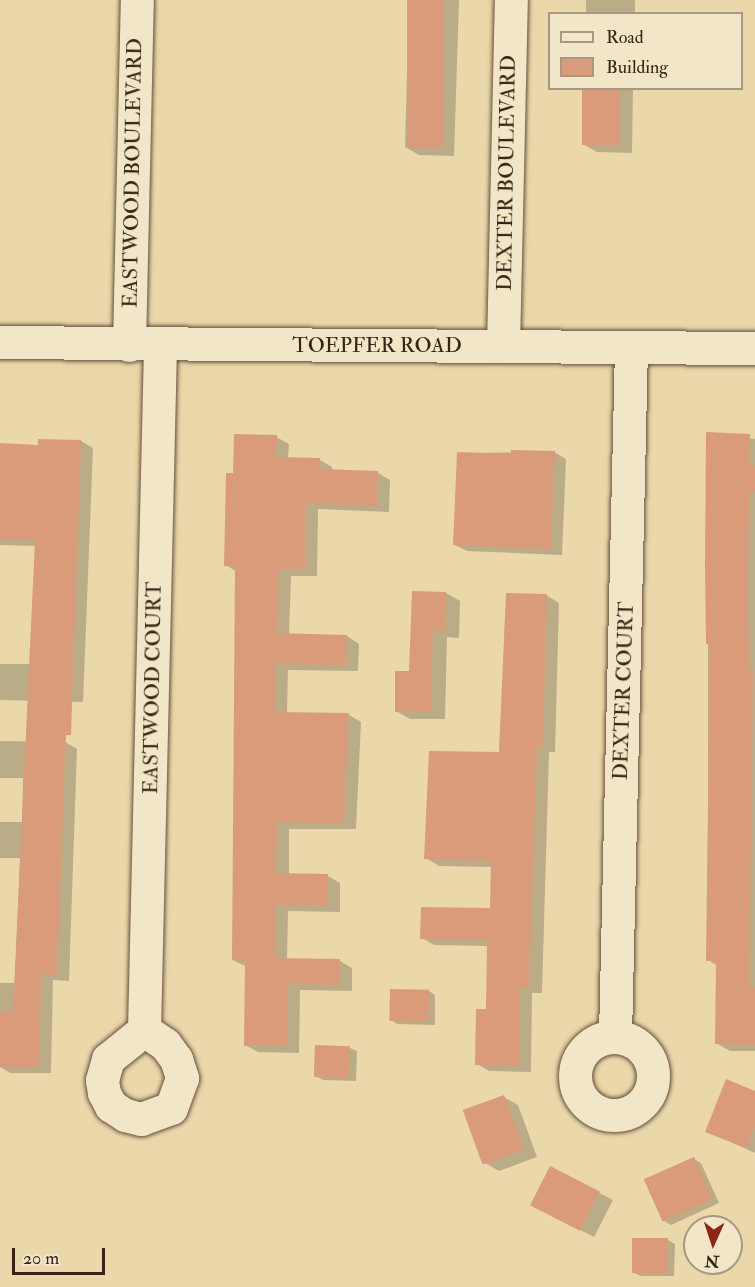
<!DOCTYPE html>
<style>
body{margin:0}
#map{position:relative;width:755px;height:1287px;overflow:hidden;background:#ead8ab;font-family:"IM FELL Double Pica",serif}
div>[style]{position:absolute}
.shadow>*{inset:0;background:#0003;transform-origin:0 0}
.building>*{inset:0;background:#d99b79;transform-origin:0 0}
.roads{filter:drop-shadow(0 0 2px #66503b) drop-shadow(0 0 2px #66503b)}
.minor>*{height:33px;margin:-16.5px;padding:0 16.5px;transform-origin:16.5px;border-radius:16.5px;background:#f1e6c8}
.minor>.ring{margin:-16.5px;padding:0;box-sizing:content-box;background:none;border:33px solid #f1e6c8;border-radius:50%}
span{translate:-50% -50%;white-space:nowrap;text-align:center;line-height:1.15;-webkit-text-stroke:4.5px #f1e6c8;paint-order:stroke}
.street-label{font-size:21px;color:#3a2216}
.legend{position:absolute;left:548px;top:12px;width:195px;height:78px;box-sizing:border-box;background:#f1e6c8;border:2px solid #a89881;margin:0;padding:8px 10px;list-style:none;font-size:18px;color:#3a2216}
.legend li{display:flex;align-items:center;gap:12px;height:30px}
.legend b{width:30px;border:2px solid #a89881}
.north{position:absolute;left:683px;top:1215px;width:60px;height:60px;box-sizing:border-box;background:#f1e6c8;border:2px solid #a89881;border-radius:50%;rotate:183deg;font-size:16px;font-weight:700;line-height:24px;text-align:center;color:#3a2216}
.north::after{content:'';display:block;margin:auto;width:21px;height:27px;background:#8f2418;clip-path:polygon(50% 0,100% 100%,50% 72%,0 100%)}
.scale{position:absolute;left:12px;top:1248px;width:93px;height:27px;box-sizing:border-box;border:3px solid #3a2216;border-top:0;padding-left:8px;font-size:18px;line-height:21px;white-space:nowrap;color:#3a2216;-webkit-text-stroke:4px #f1e6c8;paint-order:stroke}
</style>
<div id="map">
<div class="shadow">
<div style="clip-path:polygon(409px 0,459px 0,454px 156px,419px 155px,405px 147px)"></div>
<div style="left:586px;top:0;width:49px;height:14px"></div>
<div style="clip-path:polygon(584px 88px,633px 88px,632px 153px,597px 152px,583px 144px)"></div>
<div style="clip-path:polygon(708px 434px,755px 439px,755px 1051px,730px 1051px,716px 1043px,718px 966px,708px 960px)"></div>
<div style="clip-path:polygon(276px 437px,289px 444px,288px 459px,320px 460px,332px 467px,332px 471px,378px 473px,390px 480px,389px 512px,318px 509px,317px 576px,291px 576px,289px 635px,347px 636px,359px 644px,358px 671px,288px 670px,287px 714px,349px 715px,361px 722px,356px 829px,289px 829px,289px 875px,328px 876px,340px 883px,340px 912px,288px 911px,287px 960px,340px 961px,352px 968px,352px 991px,300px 990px,299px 1053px,258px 1052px,245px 1045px,247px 967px,233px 960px,236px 571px,225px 565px,234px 475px)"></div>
<div style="clip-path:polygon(81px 441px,93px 448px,83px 702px,0 700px,0 664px,31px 664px,37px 546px,0 545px,0 445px,39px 446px)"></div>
<div style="clip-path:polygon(554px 452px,566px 459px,562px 555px,467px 551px,455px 545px,459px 453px)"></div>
<div style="clip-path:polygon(446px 593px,460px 601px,459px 638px,447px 637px,445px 719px,410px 719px,396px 711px)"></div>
<div style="clip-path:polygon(546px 595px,559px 603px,555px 752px,549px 752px,542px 993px,532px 993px,531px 1072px,489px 1071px,477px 1064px,487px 1011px,488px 946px,434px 945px,422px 938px,492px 910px,493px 867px,439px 866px,426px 858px,501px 754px)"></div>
<div style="clip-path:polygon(0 741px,65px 742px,77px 749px,69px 981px,53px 980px,51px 1073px,10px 1073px,0 1067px,0 983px,15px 983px,20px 858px,0 858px,0 822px,22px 822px,23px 778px,0 778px)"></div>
<div style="clip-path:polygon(429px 991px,435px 995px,435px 1025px,397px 1024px,391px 1020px)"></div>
<div style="clip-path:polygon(317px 1047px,350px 1048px,357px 1051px,356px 1081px,323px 1080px,316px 1076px)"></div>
<div style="clip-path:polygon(755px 1092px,755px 1153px,707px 1131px)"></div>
<div style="clip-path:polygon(504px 1097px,518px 1105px,537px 1157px,499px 1171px,485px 1163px)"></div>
<div style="clip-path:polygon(694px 1159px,701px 1163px,719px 1203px,671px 1225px,664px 1221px)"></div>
<div style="clip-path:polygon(551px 1168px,613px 1200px,594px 1237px,545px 1212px)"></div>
<div style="clip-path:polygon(668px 1240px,675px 1244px,674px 1276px,641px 1276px,634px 1273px)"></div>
</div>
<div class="building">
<div style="left:407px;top:0;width:37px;height:148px"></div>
<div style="left:582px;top:88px;width:38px;height:57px"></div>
<div style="clip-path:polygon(706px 432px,750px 434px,749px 465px,755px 465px,755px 492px,749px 492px,748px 589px,749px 669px,753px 669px,749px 988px,755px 988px,755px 1045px,715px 1044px,716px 961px,706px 961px,710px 644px,706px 644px,705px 567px)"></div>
<div style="clip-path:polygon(234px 434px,277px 435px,276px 457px,320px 458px,320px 469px,378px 471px,377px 506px,306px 503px,305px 570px,279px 569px,277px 633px,347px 635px,346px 665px,276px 664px,275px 712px,349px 713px,344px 823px,277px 822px,276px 873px,328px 874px,328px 906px,276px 905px,275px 958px,340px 959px,340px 985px,288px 984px,287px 1046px,244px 1046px,245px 961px,232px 960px,235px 566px,224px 566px,226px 473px,233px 473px)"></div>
<div style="clip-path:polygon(38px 439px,81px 440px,71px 735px,66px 735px,57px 975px,41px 974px,39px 1067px,0 1067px,0 1011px,13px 1011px,35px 540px,0 539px,0 443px,38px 445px)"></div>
<div style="clip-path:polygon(511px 450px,555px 451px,551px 549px,453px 545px,457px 452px,511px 454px)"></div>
<div style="clip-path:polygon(412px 591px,446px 592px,445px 631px,433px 630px,431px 712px,395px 712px,395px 671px,409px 671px)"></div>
<div style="clip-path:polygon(506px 593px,547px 594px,543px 745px,537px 745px,529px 987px,520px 987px,519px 1066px,475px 1065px,476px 1009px,486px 1009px,487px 940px,420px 939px,421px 907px,490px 908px,491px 861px,424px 859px,429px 751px,499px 752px)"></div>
<div style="left:390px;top:989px;width:39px;height:32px;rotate:1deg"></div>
<div style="left:315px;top:1045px;width:35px;height:32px;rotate:2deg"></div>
<div style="clip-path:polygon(726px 1079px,755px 1091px,755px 1125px,746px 1148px,705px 1132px)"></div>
<div style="left:504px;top:1095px;width:58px;height:44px;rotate:70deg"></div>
<div style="left:694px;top:1157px;width:46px;height:55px;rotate:66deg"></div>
<div style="left:550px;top:1166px;width:56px;height:44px;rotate:27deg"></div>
<div style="left:668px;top:1238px;width:35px;height:36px;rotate:90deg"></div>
</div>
<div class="roads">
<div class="minor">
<div style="left:0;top:342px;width:755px;rotate:0.46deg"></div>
<div style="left:129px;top:345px;width:345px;rotate:-88.7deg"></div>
<div style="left:503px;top:346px;width:346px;rotate:-88.7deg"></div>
<div style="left:144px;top:1030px;width:683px;rotate:-88.66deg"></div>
<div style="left:144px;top:1030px;width:25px;rotate:34deg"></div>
<div style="left:165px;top:1044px;width:19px;rotate:54deg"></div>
<div style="left:176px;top:1059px;width:20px;rotate:72deg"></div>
<div style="left:182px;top:1078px;width:32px;rotate:110deg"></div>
<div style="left:171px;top:1108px;width:32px;rotate:160deg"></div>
<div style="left:141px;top:1119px;width:16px;rotate:-166deg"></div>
<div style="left:125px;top:1115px;width:17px;rotate:-147deg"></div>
<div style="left:111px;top:1106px;width:15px;rotate:-118deg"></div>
<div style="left:104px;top:1093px;width:13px;rotate:-99deg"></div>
<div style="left:102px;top:1080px;width:22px;rotate:-74deg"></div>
<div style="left:108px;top:1059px;width:46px;rotate:-38.9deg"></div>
<div style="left:615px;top:1036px;width:689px;rotate:-88.67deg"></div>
<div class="ring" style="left:575px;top:1037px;width:45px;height:45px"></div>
</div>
</div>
<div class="street-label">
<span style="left:133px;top:173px;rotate:-89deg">EASTWOOD BOULEVARD</span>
<span style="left:507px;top:173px;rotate:-89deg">DEXTER BOULEVARD</span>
<span style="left:377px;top:346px">TOEPFER ROAD</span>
<span style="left:153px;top:688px;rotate:-89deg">EASTWOOD COURT</span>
<span style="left:624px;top:691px;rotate:-88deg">DEXTER COURT</span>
</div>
<ul class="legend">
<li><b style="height:8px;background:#f1e6c8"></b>Road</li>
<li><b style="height:16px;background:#d99b79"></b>Building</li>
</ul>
<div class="north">N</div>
<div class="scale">20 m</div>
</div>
